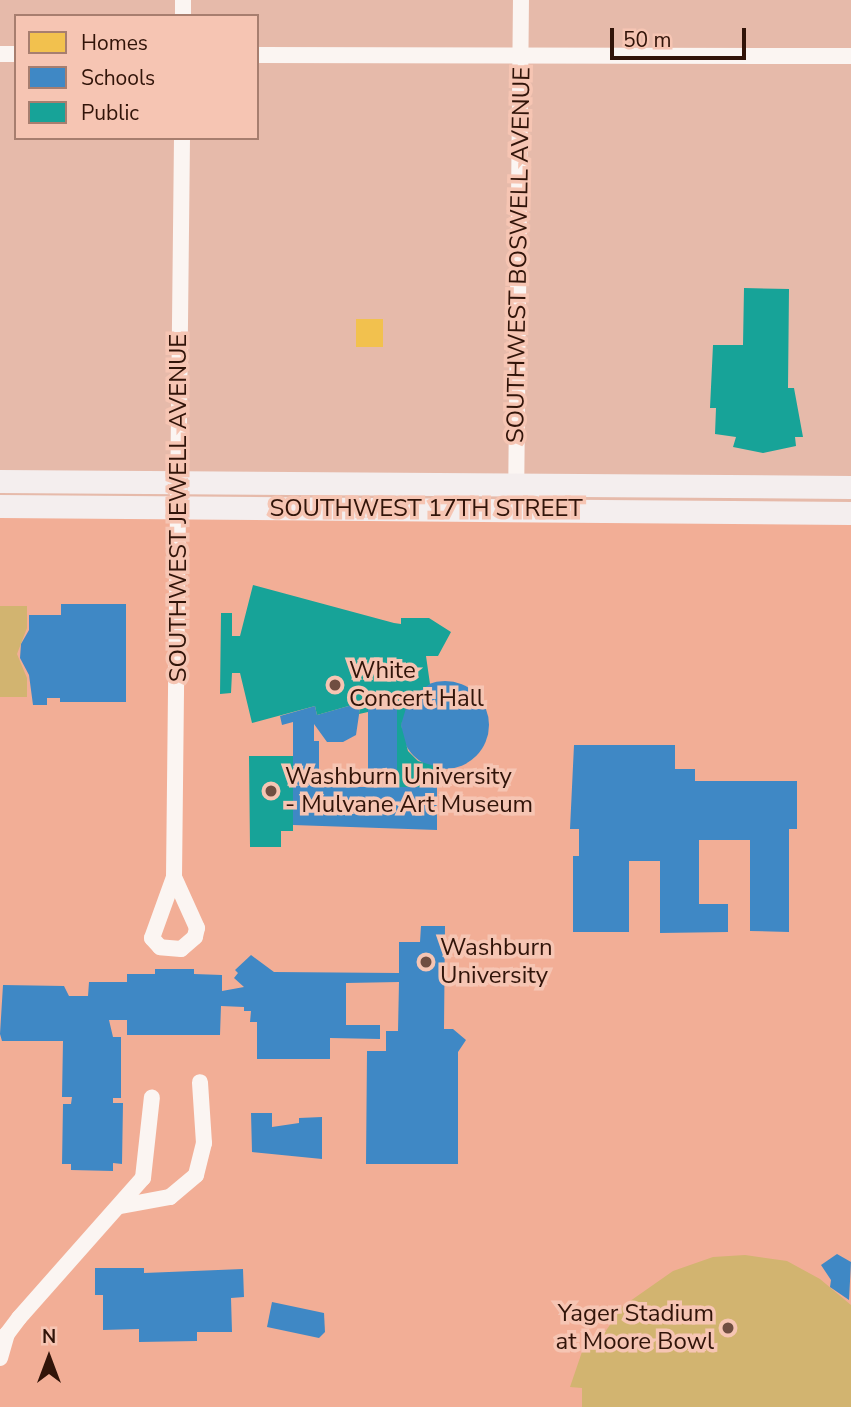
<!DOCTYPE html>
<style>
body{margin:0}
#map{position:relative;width:851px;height:1407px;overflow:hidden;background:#e6baaa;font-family:"Nunito Sans",sans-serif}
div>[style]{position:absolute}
.built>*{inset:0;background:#f2ae96;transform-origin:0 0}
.green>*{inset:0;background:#d2b470}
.homes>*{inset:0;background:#f2c14e;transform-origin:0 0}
.schools>*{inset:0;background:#3f88c5}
.round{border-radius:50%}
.public>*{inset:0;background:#17a398}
.street>*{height:16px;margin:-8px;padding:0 8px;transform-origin:8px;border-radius:8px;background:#fbf5f2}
.secondary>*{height:23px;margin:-11.5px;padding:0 11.5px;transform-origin:11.5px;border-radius:11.5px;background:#f4eeee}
.dots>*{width:19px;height:19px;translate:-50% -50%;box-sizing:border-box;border:4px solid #f6c5b3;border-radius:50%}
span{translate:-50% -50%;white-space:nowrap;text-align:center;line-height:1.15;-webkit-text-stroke:7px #f6c5b3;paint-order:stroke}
.street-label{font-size:24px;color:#311409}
.poi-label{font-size:24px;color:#311409}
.left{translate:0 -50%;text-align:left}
.right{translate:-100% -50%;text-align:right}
.legend{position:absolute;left:14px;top:14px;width:245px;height:126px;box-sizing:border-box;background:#f6c5b3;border:2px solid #a77e6f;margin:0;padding:9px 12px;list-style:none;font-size:21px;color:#311409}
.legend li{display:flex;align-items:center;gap:14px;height:35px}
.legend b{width:35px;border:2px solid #a77e6f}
.north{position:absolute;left:14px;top:1323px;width:70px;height:70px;-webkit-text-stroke:5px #f6c5b3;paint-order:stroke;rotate:0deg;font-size:19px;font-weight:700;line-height:28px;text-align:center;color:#311409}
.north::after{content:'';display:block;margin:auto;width:24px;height:32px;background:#311409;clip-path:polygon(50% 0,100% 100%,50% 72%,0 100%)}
.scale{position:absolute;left:610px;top:28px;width:136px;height:32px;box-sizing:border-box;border:4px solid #311409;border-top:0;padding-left:9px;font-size:21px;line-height:24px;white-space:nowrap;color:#311409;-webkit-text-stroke:5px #f6c5b3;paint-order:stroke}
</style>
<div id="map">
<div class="built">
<div style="left:0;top:512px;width:851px;height:895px"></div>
</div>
<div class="green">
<div style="clip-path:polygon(0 606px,27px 606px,27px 628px,17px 654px,27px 678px,27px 697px,0 697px)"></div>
<div style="clip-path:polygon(745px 1255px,787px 1261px,820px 1279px,851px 1305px,851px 1407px,582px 1407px,582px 1388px,570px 1387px,586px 1340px,596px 1345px,623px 1306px,673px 1271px,713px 1257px)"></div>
</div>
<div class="homes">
<div style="left:356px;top:319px;width:27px;height:28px"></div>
</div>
<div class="schools">
<div style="clip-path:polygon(61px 604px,126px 604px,126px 702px,60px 702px,60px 698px,47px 698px,47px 705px,33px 705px,29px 675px,20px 658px,21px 644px,29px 630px,29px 615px,61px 615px)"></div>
<div class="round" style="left:401px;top:681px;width:88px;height:88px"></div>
<div style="clip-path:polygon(368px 695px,397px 696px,397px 787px,437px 787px,437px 830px,293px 825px,293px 722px,282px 725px,280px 716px,315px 706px,317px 715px,352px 705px,360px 708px,356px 735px,343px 742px,327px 742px,314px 724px,314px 741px,319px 741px,319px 787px,368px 787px)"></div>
<div style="clip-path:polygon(574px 745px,675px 745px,675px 769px,695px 769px,695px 781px,797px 781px,797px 829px,789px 829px,789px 932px,750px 931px,750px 840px,699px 840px,699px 904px,728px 904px,728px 932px,660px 933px,660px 861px,629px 861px,629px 932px,573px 932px,573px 856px,579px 856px,579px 829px,570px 829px)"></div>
<div style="clip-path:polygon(421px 926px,445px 926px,444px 1029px,453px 1029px,466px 1040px,458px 1052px,458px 1164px,366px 1164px,367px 1051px,386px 1051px,386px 1031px,398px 1031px,399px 982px,346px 983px,346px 1025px,380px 1025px,380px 1039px,330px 1038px,330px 1059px,257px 1059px,257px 1022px,250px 1022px,251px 1011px,244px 1011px,244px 1007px,221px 1006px,220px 1035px,127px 1035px,127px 1020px,109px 1020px,113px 1037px,121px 1037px,121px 1098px,113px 1098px,113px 1103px,123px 1103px,122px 1164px,113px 1163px,113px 1171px,71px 1170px,71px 1164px,62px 1164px,63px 1104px,71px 1104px,72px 1097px,62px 1097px,63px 1041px,2px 1041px,0 1034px,3px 985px,64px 986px,69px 996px,88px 996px,89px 982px,127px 982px,127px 974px,155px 974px,155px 969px,194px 969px,194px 974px,222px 975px,222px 991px,244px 987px,234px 978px,238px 973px,235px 970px,251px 955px,274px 972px,399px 973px,399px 942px,420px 942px)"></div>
<div style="clip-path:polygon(251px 1113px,272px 1113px,272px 1127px,299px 1123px,299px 1118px,322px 1117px,322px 1159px,252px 1152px)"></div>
<div style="clip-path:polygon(837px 1254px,851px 1262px,849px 1300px,830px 1287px,831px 1280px,821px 1265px)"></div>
<div style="clip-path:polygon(95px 1268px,144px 1268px,144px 1273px,243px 1269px,244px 1297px,231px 1298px,232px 1332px,197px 1332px,197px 1341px,139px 1342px,139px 1329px,103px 1330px,103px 1295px,95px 1295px)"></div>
<div style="clip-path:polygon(272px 1302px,324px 1313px,325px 1332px,319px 1338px,267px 1327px)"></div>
</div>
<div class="public">
<div style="clip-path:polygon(744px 288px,789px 289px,788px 388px,794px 388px,803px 437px,795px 437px,796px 446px,763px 453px,733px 447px,736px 437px,715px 434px,716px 408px,710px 408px,713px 345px,743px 345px)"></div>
<div style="clip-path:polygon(253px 585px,394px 623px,401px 624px,401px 618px,429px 618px,451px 632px,438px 656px,426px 656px,430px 684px,409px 698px,401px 725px,408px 751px,418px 761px,438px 767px,432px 783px,441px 787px,397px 787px,397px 696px,368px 695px,368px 712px,359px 714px,360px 708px,352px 705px,317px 715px,315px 706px,252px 723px,240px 673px,232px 673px,231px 693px,220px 694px,221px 613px,232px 613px,232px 636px,240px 636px)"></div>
<div style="clip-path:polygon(249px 756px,293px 756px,293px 831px,281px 831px,281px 847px,250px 847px)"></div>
</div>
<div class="street">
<div style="left:183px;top:16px;width:16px;rotate:-90deg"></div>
<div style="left:0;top:54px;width:16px"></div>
<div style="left:257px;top:55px;width:594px;rotate:0.1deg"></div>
<div style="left:516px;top:509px;width:509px;rotate:-89.44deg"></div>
<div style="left:174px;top:877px;width:56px;rotate:65.7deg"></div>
<div style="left:197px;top:928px;width:9px;rotate:103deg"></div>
<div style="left:195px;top:937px;width:18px;rotate:139deg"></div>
<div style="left:181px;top:949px;width:21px;rotate:-175deg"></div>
<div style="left:160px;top:947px;width:12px;rotate:-132deg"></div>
<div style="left:152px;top:938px;width:65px;rotate:-70.2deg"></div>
<div style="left:174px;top:877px;width:739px;rotate:-89.38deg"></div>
<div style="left:121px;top:1206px;width:50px;rotate:-10.4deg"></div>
<div style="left:170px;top:1197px;width:34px;rotate:-40deg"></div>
<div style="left:196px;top:1175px;width:33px;rotate:-76deg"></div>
<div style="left:204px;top:1143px;width:61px;rotate:-93.8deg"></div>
<div style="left:0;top:1358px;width:25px;rotate:-74deg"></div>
<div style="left:7px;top:1334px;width:20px;rotate:-53deg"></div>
<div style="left:19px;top:1318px;width:187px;rotate:-48.5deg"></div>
<div style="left:143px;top:1178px;width:81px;rotate:-83.7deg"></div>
</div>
<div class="secondary">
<div style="left:0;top:481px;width:851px;rotate:0.4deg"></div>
<div style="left:0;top:506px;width:851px;rotate:0.47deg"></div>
</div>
<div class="dots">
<div style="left:335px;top:685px;background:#704e41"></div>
<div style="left:271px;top:791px;background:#704e41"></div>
<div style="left:426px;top:962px;background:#704e41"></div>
<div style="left:728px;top:1328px;background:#704e41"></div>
</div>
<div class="street-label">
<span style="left:519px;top:255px;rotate:-89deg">SOUTHWEST BOSWELL AVENUE</span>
<span style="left:179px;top:508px;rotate:-90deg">SOUTHWEST JEWELL AVENUE</span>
<span style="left:426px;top:509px">SOUTHWEST 17TH STREET</span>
</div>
<div class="poi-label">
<span class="left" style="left:349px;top:685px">White<br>Concert Hall</span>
<span class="left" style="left:285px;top:791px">Washburn University<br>- Mulvane Art Museum</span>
<span class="left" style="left:440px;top:962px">Washburn<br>University</span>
<span class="right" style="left:714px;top:1328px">Yager Stadium<br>at Moore Bowl</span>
</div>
<ul class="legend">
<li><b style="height:19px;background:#f2c14e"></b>Homes</li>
<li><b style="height:19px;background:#3f88c5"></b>Schools</li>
<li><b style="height:19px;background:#17a398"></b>Public</li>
</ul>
<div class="north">N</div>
<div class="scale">50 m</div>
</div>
